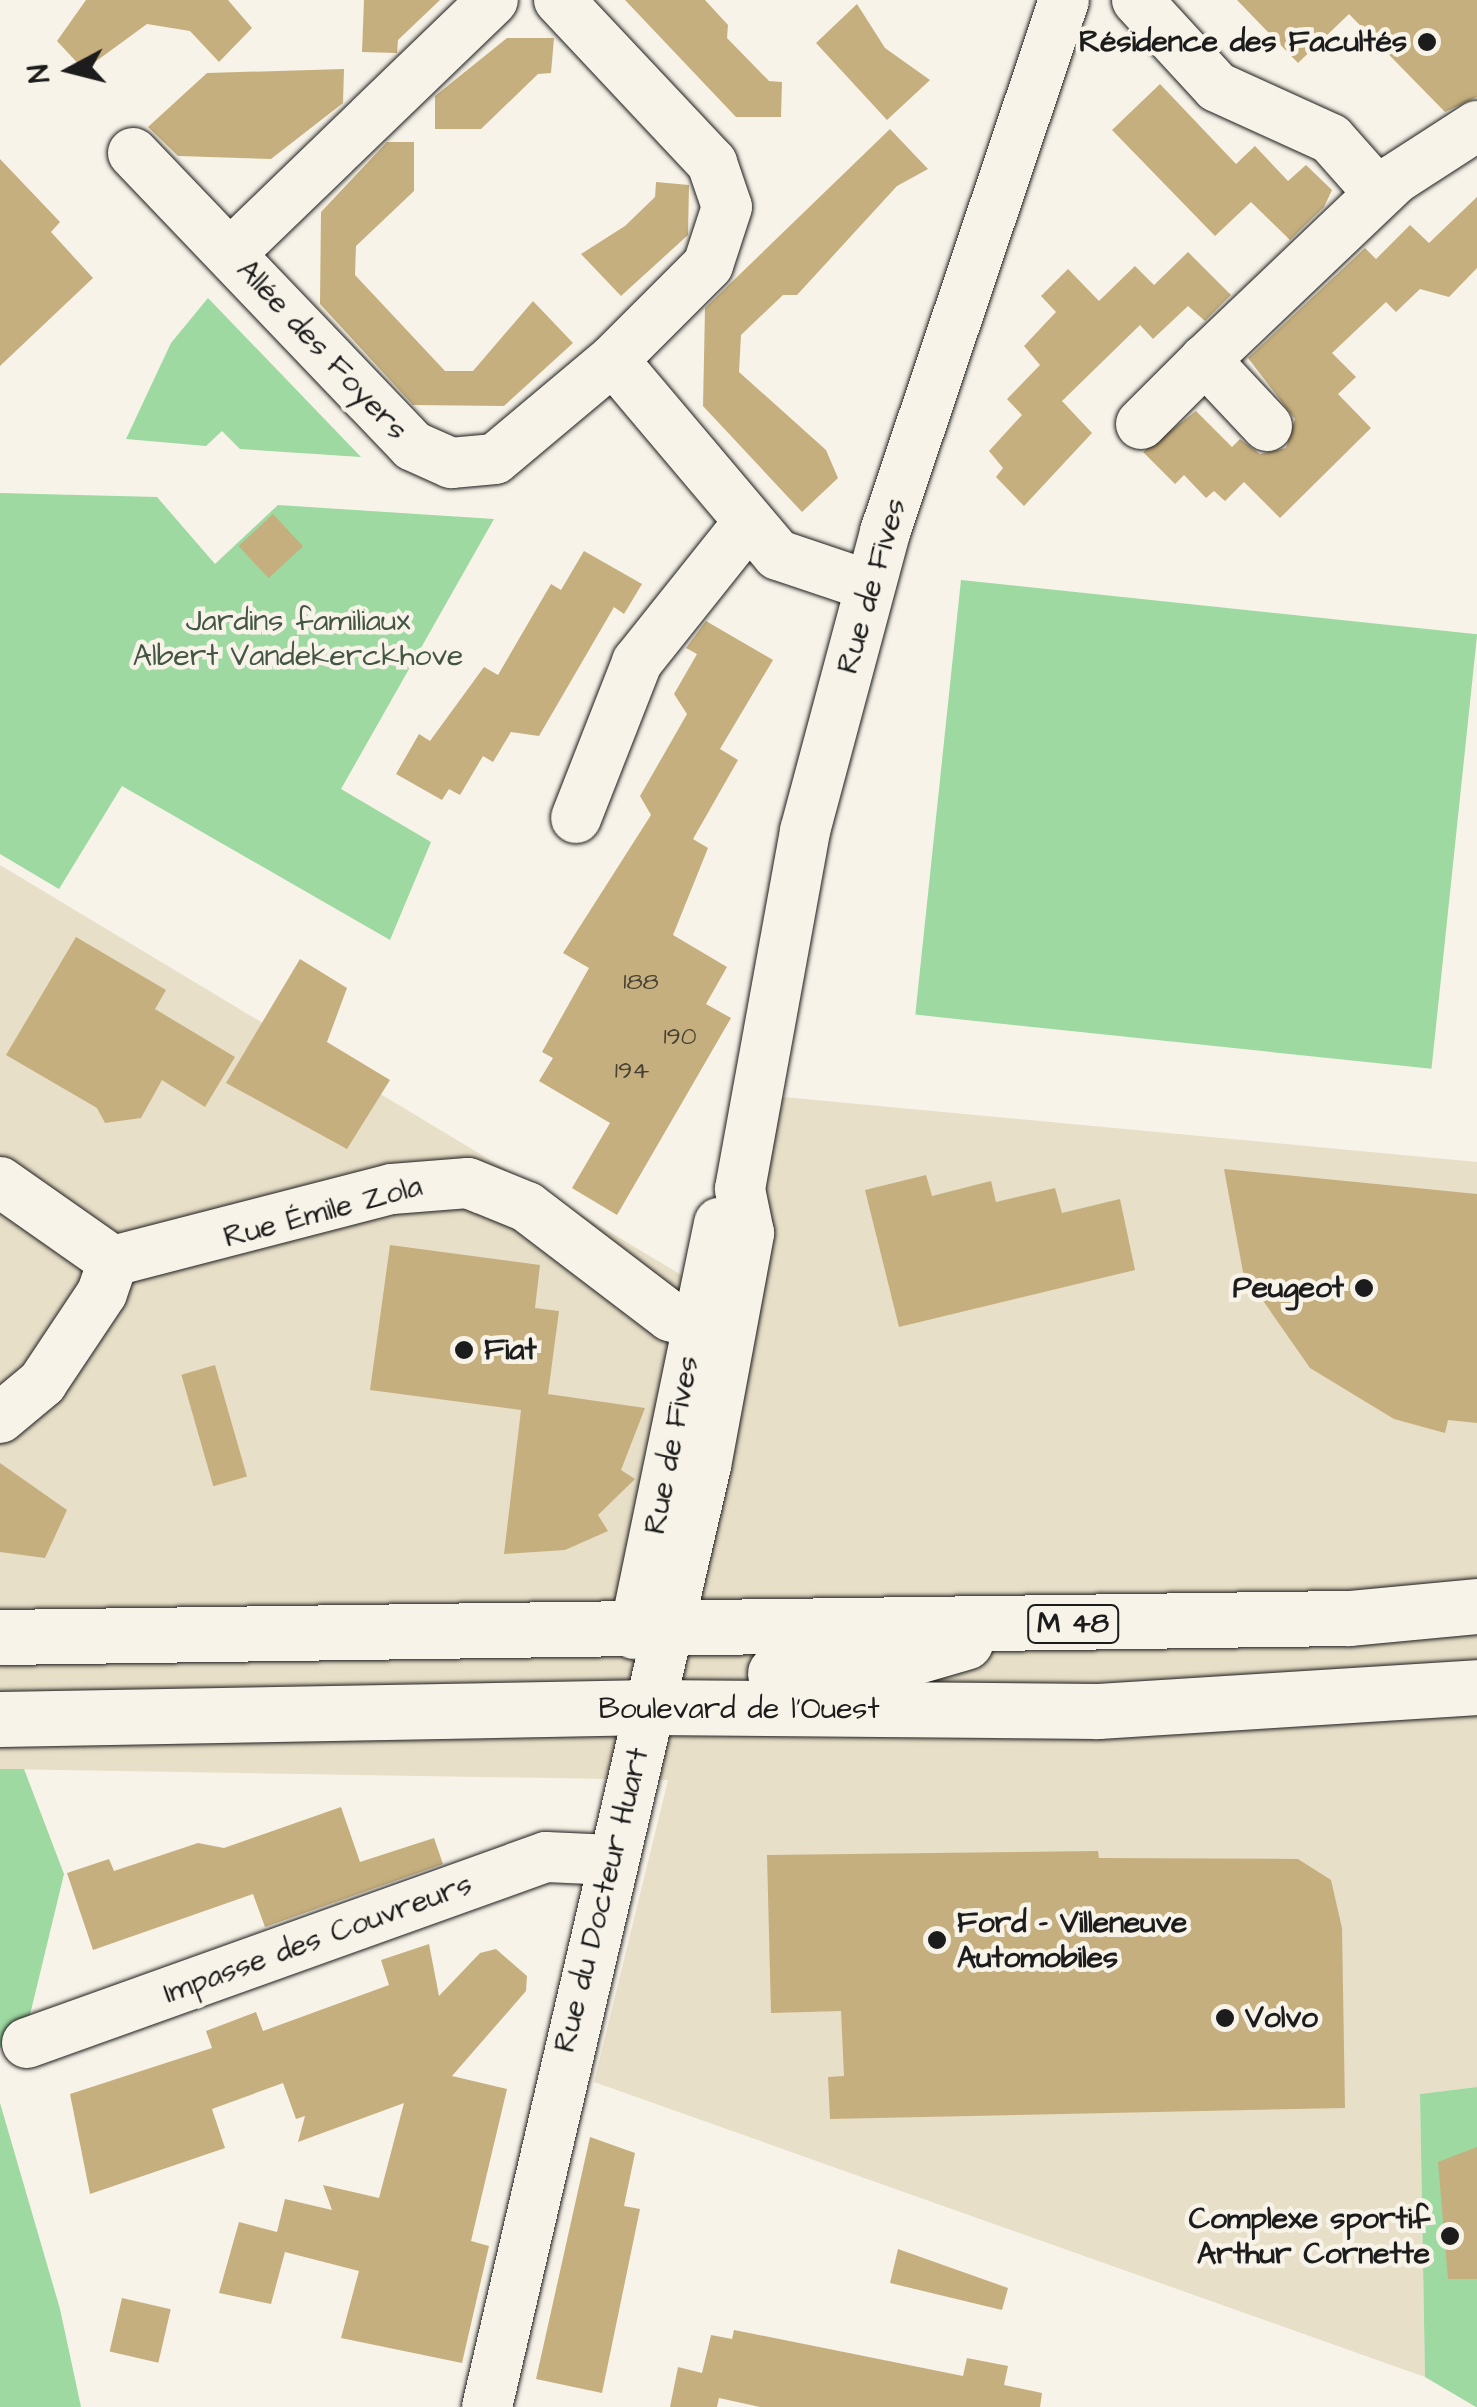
<!DOCTYPE html>
<meta charset="utf-8">
<style>
body{margin:0}
#map{position:relative;width:1477px;height:2407px;overflow:hidden;background:#f7f3e8;font-family:"Architects Daughter",sans-serif}
div>[style]{position:absolute}
.built>*{inset:0;background:#e8dfc8}
.green>*{inset:0;background:#9dd9a1;transform-origin:0 0}
.building>*{inset:0;background:#c6af7e;transform-origin:0 0}
.roads{filter:drop-shadow(0 0 2px #1c1c1c) drop-shadow(0 0 2px #1c1c1c)}
.minor>*{height:50px;margin:-25px;padding:0 25px;transform-origin:25px;border-radius:25px;background:#f7f3e8}
.major>*{height:55px;margin:-27.5px;padding:0 27.5px;transform-origin:27.5px;border-radius:27.5px;background:#f7f3e8}
.dots>*{width:28px;height:28px;translate:-50% -50%;box-sizing:border-box;border:5px solid #f7f3e8;border-radius:50%}
span{translate:-50% -50%;white-space:nowrap;text-align:center;line-height:1.15;-webkit-text-stroke:9px #f7f3e8;paint-order:stroke}
.number-label{font-size:25px;color:#464134}
.number-label span{-webkit-text-stroke-width:0}
.shield-label span{padding:2px 8px;background:#f7f3e8;border:2px solid;border-radius:8px;-webkit-text-stroke-width:0}
.shield-label{font-size:28px;color:#1c1c1c;font-weight:700}
.poi-label{font-size:30px;color:#1c1c1c;font-weight:700}
.right{translate:-100% -50%;text-align:right}
.left{translate:0 -50%;text-align:left}
.street-label{font-size:30px;color:#1c1c1c}
.park-label{font-size:30px;color:#435544}
.north{position:absolute;left:20px;top:20px;width:100px;height:100px;-webkit-text-stroke:8px #f7f3e8;paint-order:stroke;rotate:263deg;font-size:28px;font-weight:700;line-height:40px;text-align:center;color:#1c1c1c}
.north::after{content:'';display:block;margin:auto;width:35px;height:45px;background:#1c1c1c;clip-path:polygon(50% 0,100% 100%,50% 72%,0 100%)}
</style>
<div id="map">
<div class="built">
<div style="clip-path:polygon(0 865px,698px 1285px,740px 1093px,1477px 1162px,1477px 2087px,1420px 2094px,1425px 2377px,594px 2082px,668px 1780px,0 1769px)"></div>
</div>
<div class="green">
<div style="clip-path:polygon(208px 298px,361px 457px,240px 449px,222px 431px,206px 446px,126px 439px,171px 343px)"></div>
<div style="clip-path:polygon(0 493px,157px 497px,215px 564px,278px 505px,494px 519px,341px 789px,431px 842px,390px 940px,122px 786px,59px 889px,0 854px)"></div>
<div style="left:961px;top:580px;width:519px;height:437px;rotate:6deg"></div>
<div style="clip-path:polygon(0 1769px,24px 1769px,64px 1874px,28px 2023px,0 2048px)"></div>
<div style="clip-path:polygon(1477px 2087px,1477px 2407px,1476px 2407px,1425px 2377px,1420px 2094px)"></div>
<div style="clip-path:polygon(0 2103px,60px 2309px,81px 2407px,0 2407px)"></div>
</div>
<div class="building">
<div style="clip-path:polygon(86px 0,228px 0,252px 28px,219px 62px,190px 31px,147px 24px,84px 70px,57px 41px)"></div>
<div style="clip-path:polygon(364px 0,440px 0,398px 40px,397px 53px,362px 52px)"></div>
<div style="clip-path:polygon(625px 0,705px 0,728px 25px,727px 38px,769px 81px,782px 82px,781px 117px,736px 117px)"></div>
<div style="clip-path:polygon(1237px 0,1477px 0,1477px 97px,1445px 112px,1349px 14px,1298px 63px)"></div>
<div style="clip-path:polygon(857px 4px,885px 48px,930px 80px,887px 120px,816px 43px)"></div>
<div style="clip-path:polygon(507px 38px,554px 38px,551px 73px,538px 74px,481px 129px,435px 129px,435px 96px)"></div>
<div style="clip-path:polygon(344px 69px,343px 103px,271px 159px,178px 156px,148px 127px,207px 73px)"></div>
<div style="clip-path:polygon(1160px 84px,1236px 164px,1255px 146px,1288px 181px,1306px 165px,1332px 190px,1324px 207px,1290px 240px,1251px 202px,1215px 236px,1112px 130px)"></div>
<div style="clip-path:polygon(890px 129px,928px 169px,897px 186px,797px 295px,783px 295px,741px 335px,739px 372px,826px 450px,838px 478px,802px 512px,703px 406px,705px 308px)"></div>
<div style="clip-path:polygon(387px 142px,414px 142px,414px 191px,356px 246px,355px 275px,445px 371px,473px 371px,533px 301px,573px 343px,504px 406px,413px 405px,320px 304px,321px 212px)"></div>
<div style="clip-path:polygon(0 159px,60px 222px,51px 232px,93px 278px,0 366px)"></div>
<div style="clip-path:polygon(656px 182px,689px 185px,688px 235px,621px 296px,581px 254px,625px 226px,655px 197px)"></div>
<div style="clip-path:polygon(1477px 197px,1477px 268px,1449px 297px,1420px 289px,1396px 312px,1386px 302px,1332px 353px,1356px 377px,1338px 394px,1371px 428px,1280px 518px,1244px 482px,1225px 501px,1214px 491px,1206px 498px,1184px 475px,1175px 484px,1143px 452px,1196px 411px,1232px 447px,1240px 439px,1260px 454px,1286px 448px,1295px 419px,1248px 358px,1365px 248px,1376px 259px,1410px 225px,1429px 243px)"></div>
<div style="clip-path:polygon(1188px 252px,1231px 295px,1205px 321px,1188px 306px,1153px 339px,1140px 325px,1062px 401px,1092px 433px,1024px 506px,996px 477px,1003px 468px,989px 451px,1022px 415px,1007px 399px,1040px 365px,1024px 346px,1056px 312px,1041px 296px,1068px 269px,1099px 301px,1135px 266px,1154px 285px)"></div>
<div style="left:273px;top:514px;width:44px;height:47px;rotate:47deg"></div>
<div style="clip-path:polygon(584px 551px,642px 584px,624px 614px,614px 607px,539px 736px,511px 732px,493px 762px,483px 756px,460px 795px,449px 789px,442px 800px,396px 774px,419px 734px,430px 741px,484px 667px,498px 675px,551px 584px,561px 590px)"></div>
<div style="clip-path:polygon(706px 621px,773px 660px,720px 749px,738px 760px,693px 839px,708px 848px,673px 935px,727px 967px,706px 1004px,731px 1018px,617px 1215px,572px 1188px,610px 1123px,539px 1081px,553px 1058px,542px 1052px,589px 968px,563px 953px,651px 815px,640px 796px,687px 714px,674px 694px,697px 654px,686px 648px)"></div>
<div style="clip-path:polygon(76px 937px,166px 990px,155px 1009px,235px 1057px,205px 1107px,162px 1080px,141px 1118px,105px 1123px,97px 1108px,6px 1055px)"></div>
<div style="clip-path:polygon(300px 959px,347px 988px,327px 1042px,390px 1080px,347px 1149px,226px 1083px)"></div>
<div style="clip-path:polygon(1224px 1169px,1477px 1194px,1477px 1423px,1448px 1420px,1445px 1433px,1394px 1419px,1310px 1368px,1243px 1272px)"></div>
<div style="clip-path:polygon(926px 1175px,932px 1196px,991px 1181px,996px 1202px,1055px 1188px,1062px 1213px,1120px 1199px,1135px 1270px,899px 1327px,865px 1190px)"></div>
<div style="clip-path:polygon(390px 1245px,540px 1265px,535px 1308px,559px 1311px,548px 1394px,645px 1408px,621px 1470px,635px 1479px,598px 1515px,608px 1531px,565px 1550px,504px 1554px,521px 1410px,370px 1390px)"></div>
<div style="left:215px;top:1365px;width:116px;height:35px;rotate:74deg"></div>
<div style="clip-path:polygon(0 1463px,67px 1510px,45px 1558px,0 1552px)"></div>
<div style="clip-path:polygon(341px 1807px,360px 1862px,434px 1838px,443px 1864px,265px 1927px,253px 1894px,93px 1950px,67px 1873px,109px 1859px,114px 1871px,198px 1843px,224px 1848px)"></div>
<div style="clip-path:polygon(1098px 1851px,1099px 1858px,1298px 1859px,1331px 1880px,1342px 1928px,1345px 2108px,830px 2119px,828px 2077px,844px 2076px,841px 2011px,771px 2013px,767px 1855px)"></div>
<div style="clip-path:polygon(429px 1944px,439px 1996px,480px 1953px,496px 1949px,527px 1976px,526px 1991px,452px 2076px,507px 2089px,471px 2241px,489px 2246px,462px 2363px,341px 2338px,359px 2271px,285px 2252px,271px 2304px,219px 2293px,239px 2222px,277px 2232px,285px 2199px,332px 2210px,323px 2185px,379px 2198px,404px 2103px,298px 2142px,305px 2116px,296px 2119px,283px 2083px,212px 2109px,225px 2148px,90px 2194px,70px 2094px,212px 2048px,206px 2031px,256px 2012px,263px 2031px,389px 1985px,381px 1960px)"></div>
<div style="clip-path:polygon(590px 2137px,635px 2153px,624px 2206px,640px 2209px,602px 2393px,536px 2379px)"></div>
<div style="clip-path:polygon(1477px 2147px,1477px 2279px,1448px 2279px,1438px 2162px)"></div>
<div style="clip-path:polygon(898px 2249px,1008px 2288px,1002px 2310px,890px 2283px)"></div>
<div style="left:122px;top:2298px;width:50px;height:55px;rotate:13deg"></div>
<div style="clip-path:polygon(734px 2330px,963px 2376px,967px 2358px,1008px 2366px,1004px 2385px,1042px 2393px,1040px 2407px,760px 2407px,719px 2398px,717px 2407px,670px 2407px,678px 2367px,702px 2373px,711px 2335px,732px 2339px)"></div>
</div>
<div class="roads">
<div class="minor">
<div style="left:559px;top:0;width:224px;rotate:46.8deg"></div>
<div style="left:712px;top:163px;width:46px;rotate:71.2deg"></div>
<div style="left:727px;top:207px;width:61px;rotate:108.1deg"></div>
<div style="left:708px;top:265px;width:134px;rotate:135deg"></div>
<div style="left:1137px;top:0;width:118px;rotate:47.4deg"></div>
<div style="left:1217px;top:87px;width:125px;rotate:24.5deg"></div>
<div style="left:1331px;top:139px;width:72px;rotate:48.4deg"></div>
<div style="left:133px;top:153px;width:405px;rotate:46.3deg"></div>
<div style="left:413px;top:446px;width:42px;rotate:24.1deg"></div>
<div style="left:451px;top:463px;width:44px;rotate:-5.2deg"></div>
<div style="left:495px;top:459px;width:154px;rotate:-40deg"></div>
<div style="left:613px;top:360px;width:255px;rotate:49.8deg"></div>
<div style="left:778px;top:555px;width:97px;rotate:18.6deg"></div>
<div style="left:231px;top:253px;width:364px;rotate:-44deg"></div>
<div style="left:1141px;top:424px;width:91px;rotate:-45deg"></div>
<div style="left:1267px;top:426px;width:91px;rotate:-133.2deg"></div>
<div style="left:1205px;top:360px;width:262px;rotate:-43.6deg"></div>
<div style="left:1395px;top:179px;width:98px;rotate:-32.9deg"></div>
<div style="left:576px;top:818px;width:168px;rotate:-68.6deg"></div>
<div style="left:637px;top:662px;width:176px;rotate:-51.4deg"></div>
<div style="left:0;top:1182px;width:138px;rotate:35deg"></div>
<div style="left:113px;top:1261px;width:288px;rotate:-14.5deg"></div>
<div style="left:392px;top:1189px;width:76px;rotate:-4.5deg"></div>
<div style="left:468px;top:1183px;width:64px;rotate:22.1deg"></div>
<div style="left:527px;top:1207px;width:180px;rotate:37.3deg"></div>
<div style="left:670px;top:1316px;width:58px;rotate:17.2deg"></div>
<div style="left:0;top:1418px;width:55px;rotate:-39.8deg"></div>
<div style="left:42px;top:1383px;width:108px;rotate:-56.3deg"></div>
<div style="left:102px;top:1293px;width:34px;rotate:-71deg"></div>
<div style="left:634px;top:1634px;width:420px;rotate:-78.3deg"></div>
<div style="left:27px;top:2043px;width:551px;rotate:-19.72deg"></div>
<div style="left:546px;top:1857px;width:67px;rotate:2.6deg"></div>
<div style="left:487px;top:2407px;width:966px;rotate:-76.9deg"></div>
<div style="left:706px;top:1466px;width:237px;rotate:-79.5deg"></div>
<div style="left:749px;top:1233px;width:45px;rotate:-101.6deg"></div>
<div style="left:740px;top:1189px;width:364px;rotate:-79.7deg"></div>
<div style="left:805px;top:831px;width:310px;rotate:-75deg"></div>
<div style="left:885px;top:532px;width:561px;rotate:-71.4deg"></div>
</div>
<div class="major">
<div style="left:0;top:1637px;width:1349px;rotate:-0.81deg"></div>
<div style="left:1349px;top:1618px;width:129px;rotate:-5.4deg"></div>
<div style="left:775px;top:1673px;width:100px;rotate:-2.9deg"></div>
<div style="left:875px;top:1668px;width:94px;rotate:-16.1deg"></div>
<div style="left:0;top:1719px;width:652px;rotate:-1.05deg"></div>
<div style="left:652px;top:1707px;width:446px;rotate:0.5deg"></div>
<div style="left:1098px;top:1711px;width:380px;rotate:-3.6deg"></div>
</div>
</div>
<div class="dots">
<div style="left:1427px;top:42px;background:#1c1c1c"></div>
<div style="left:1364px;top:1288px;background:#1c1c1c"></div>
<div style="left:464px;top:1350px;background:#1c1c1c"></div>
<div style="left:937px;top:1940px;background:#1c1c1c"></div>
<div style="left:1225px;top:2018px;background:#1c1c1c"></div>
<div style="left:1450px;top:2236px;background:#1c1c1c"></div>
</div>
<div class="number-label">
<span style="left:641px;top:982px">188</span>
<span style="left:680px;top:1037px">190</span>
<span style="left:632px;top:1071px">194</span>
</div>
<div class="shield-label">
<span style="left:1073px;top:1624px">M 48</span>
</div>
<div class="poi-label">
<span class="right" style="left:1407px;top:42px">Résidence des Facultés</span>
<span class="right" style="left:1344px;top:1288px">Peugeot</span>
<span class="left" style="left:484px;top:1350px">Fiat</span>
<span class="left" style="left:957px;top:1940px">Ford - Villeneuve<br>Automobiles</span>
<span class="left" style="left:1245px;top:2018px">Volvo</span>
<span class="right" style="left:1430px;top:2236px">Complexe sportif<br>Arthur Cornette</span>
</div>
<div class="street-label">
<span style="left:322px;top:350px;rotate:47deg">Allée des Foyers</span>
<span style="left:872px;top:586px;rotate:-74deg">Rue de Fives</span>
<span style="left:323px;top:1212px;rotate:-15deg">Rue Émile Zola</span>
<span style="left:672px;top:1445px;rotate:-79deg">Rue de Fives</span>
<span style="left:739px;top:1709px">Boulevard de l'Ouest</span>
<span style="left:602px;top:1900px;rotate:-76deg">Rue du Docteur Huart</span>
<span style="left:318px;top:1939px;rotate:-20deg">Impasse des Couvreurs</span>
</div>
<div class="park-label">
<span style="left:298px;top:638px">Jardins familiaux<br>Albert Vandekerckhove</span>
</div>
<div class="north">N</div>
</div>
